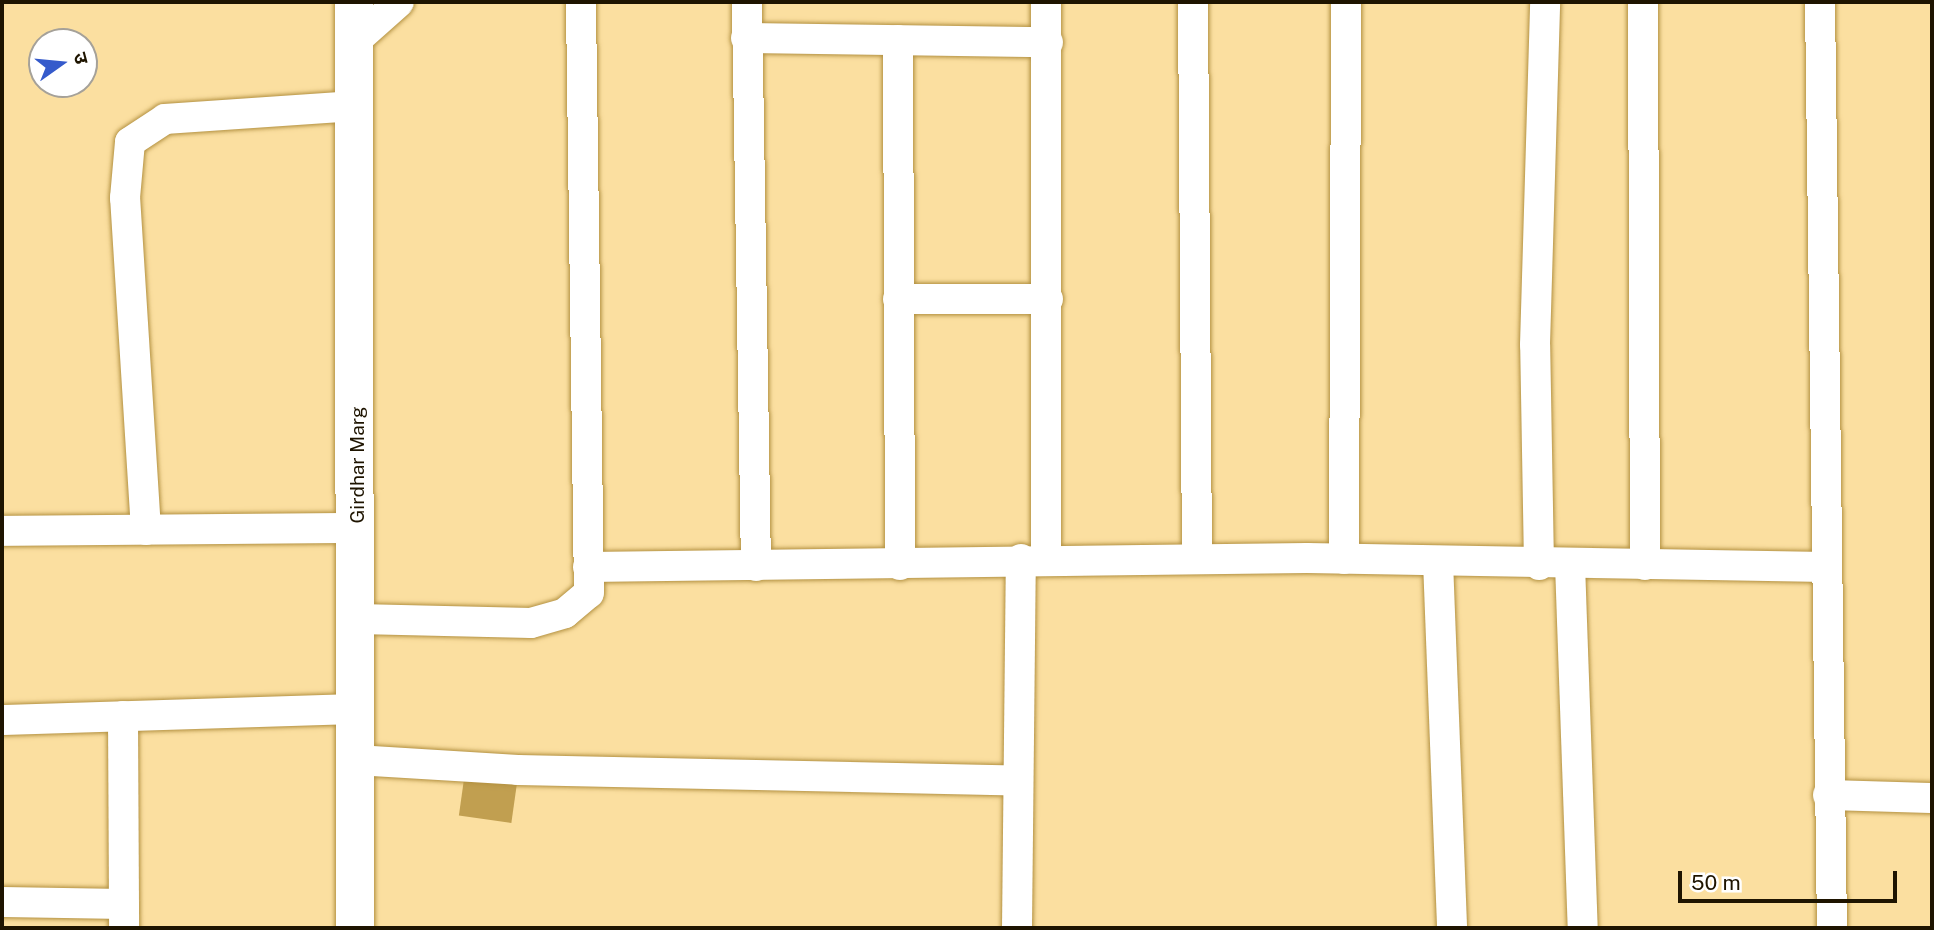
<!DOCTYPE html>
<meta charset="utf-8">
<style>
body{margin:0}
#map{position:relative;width:1934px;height:930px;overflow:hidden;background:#fbdfa0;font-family:"Public Sans","Noto Sans Devanagari",sans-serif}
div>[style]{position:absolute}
.building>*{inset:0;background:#c19f50;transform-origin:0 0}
.roads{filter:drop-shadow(0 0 2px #b39141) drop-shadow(0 0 2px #b39141)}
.street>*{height:30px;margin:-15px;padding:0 15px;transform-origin:15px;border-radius:15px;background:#fff}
.secondary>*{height:38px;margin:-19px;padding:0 19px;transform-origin:19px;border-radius:19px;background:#fff}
span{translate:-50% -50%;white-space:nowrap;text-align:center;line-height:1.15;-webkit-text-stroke:6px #fff;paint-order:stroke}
.street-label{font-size:19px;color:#1e1400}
.frame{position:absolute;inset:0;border:4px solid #1e1400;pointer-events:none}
.north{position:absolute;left:28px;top:28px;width:70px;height:70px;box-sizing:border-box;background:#fff;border:2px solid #a5a199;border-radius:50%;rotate:75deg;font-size:19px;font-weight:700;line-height:28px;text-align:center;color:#1e1400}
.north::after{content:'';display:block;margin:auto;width:24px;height:32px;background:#355acb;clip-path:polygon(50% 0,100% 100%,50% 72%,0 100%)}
.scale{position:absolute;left:1678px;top:871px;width:219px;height:32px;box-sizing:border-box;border:4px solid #1e1400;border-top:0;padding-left:9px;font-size:21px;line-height:24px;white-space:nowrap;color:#1e1400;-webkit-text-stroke:5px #fff;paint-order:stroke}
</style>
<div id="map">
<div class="building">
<div style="left:465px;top:772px;width:53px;height:44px;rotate:8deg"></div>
</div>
<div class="roads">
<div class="street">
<div style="left:747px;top:2px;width:564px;rotate:89.09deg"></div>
<div style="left:1193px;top:2px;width:556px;rotate:89.59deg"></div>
<div style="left:1643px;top:2px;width:563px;rotate:89.8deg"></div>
<div style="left:1820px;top:2px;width:926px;rotate:89.26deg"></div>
<div style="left:746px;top:38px;width:302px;rotate:0.8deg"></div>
<div style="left:898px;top:40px;width:525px;rotate:89.78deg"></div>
<div style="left:354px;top:42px;width:60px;rotate:-41.6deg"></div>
<div style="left:898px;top:299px;width:150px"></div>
<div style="left:146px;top:530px;width:333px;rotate:-93.6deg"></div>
<div style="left:125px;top:198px;width:56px;rotate:-84.9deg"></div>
<div style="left:130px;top:142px;width:42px;rotate:-33.3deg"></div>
<div style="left:165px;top:119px;width:190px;rotate:-3.9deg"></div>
<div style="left:2px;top:531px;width:356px;rotate:-0.5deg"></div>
<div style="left:1046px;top:559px;width:557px;rotate:-90deg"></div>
<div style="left:1344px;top:559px;width:557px;rotate:-89.79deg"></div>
<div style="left:1438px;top:561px;width:367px;rotate:87.8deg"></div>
<div style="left:1570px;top:564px;width:364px;rotate:88deg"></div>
<div style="left:1539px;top:565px;width:220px;rotate:-91deg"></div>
<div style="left:1535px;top:345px;width:343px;rotate:-88.3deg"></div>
<div style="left:588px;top:567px;width:719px;rotate:-0.72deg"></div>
<div style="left:1307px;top:558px;width:519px;rotate:0.99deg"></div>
<div style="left:358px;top:619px;width:173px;rotate:1.3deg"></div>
<div style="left:531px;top:623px;width:35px;rotate:-16deg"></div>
<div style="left:565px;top:613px;width:31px;rotate:-40deg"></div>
<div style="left:589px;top:593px;width:591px;rotate:-90.78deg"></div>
<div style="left:123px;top:716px;width:212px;rotate:89.7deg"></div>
<div style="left:2px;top:720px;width:354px;rotate:-1.8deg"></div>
<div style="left:356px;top:760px;width:162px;rotate:3.5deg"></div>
<div style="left:518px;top:770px;width:497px;rotate:1.2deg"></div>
<div style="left:1828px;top:795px;width:104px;rotate:1.7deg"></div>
<div style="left:2px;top:902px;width:122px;rotate:0.9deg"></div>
<div style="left:1017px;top:928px;width:369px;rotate:-89.4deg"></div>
</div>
<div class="secondary">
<div style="left:354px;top:2px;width:926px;rotate:89.94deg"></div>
</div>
</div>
<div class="street-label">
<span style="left:358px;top:465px;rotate:-90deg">Girdhar Marg</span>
</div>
<div class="frame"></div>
<div class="north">उ</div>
<div class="scale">50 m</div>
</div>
